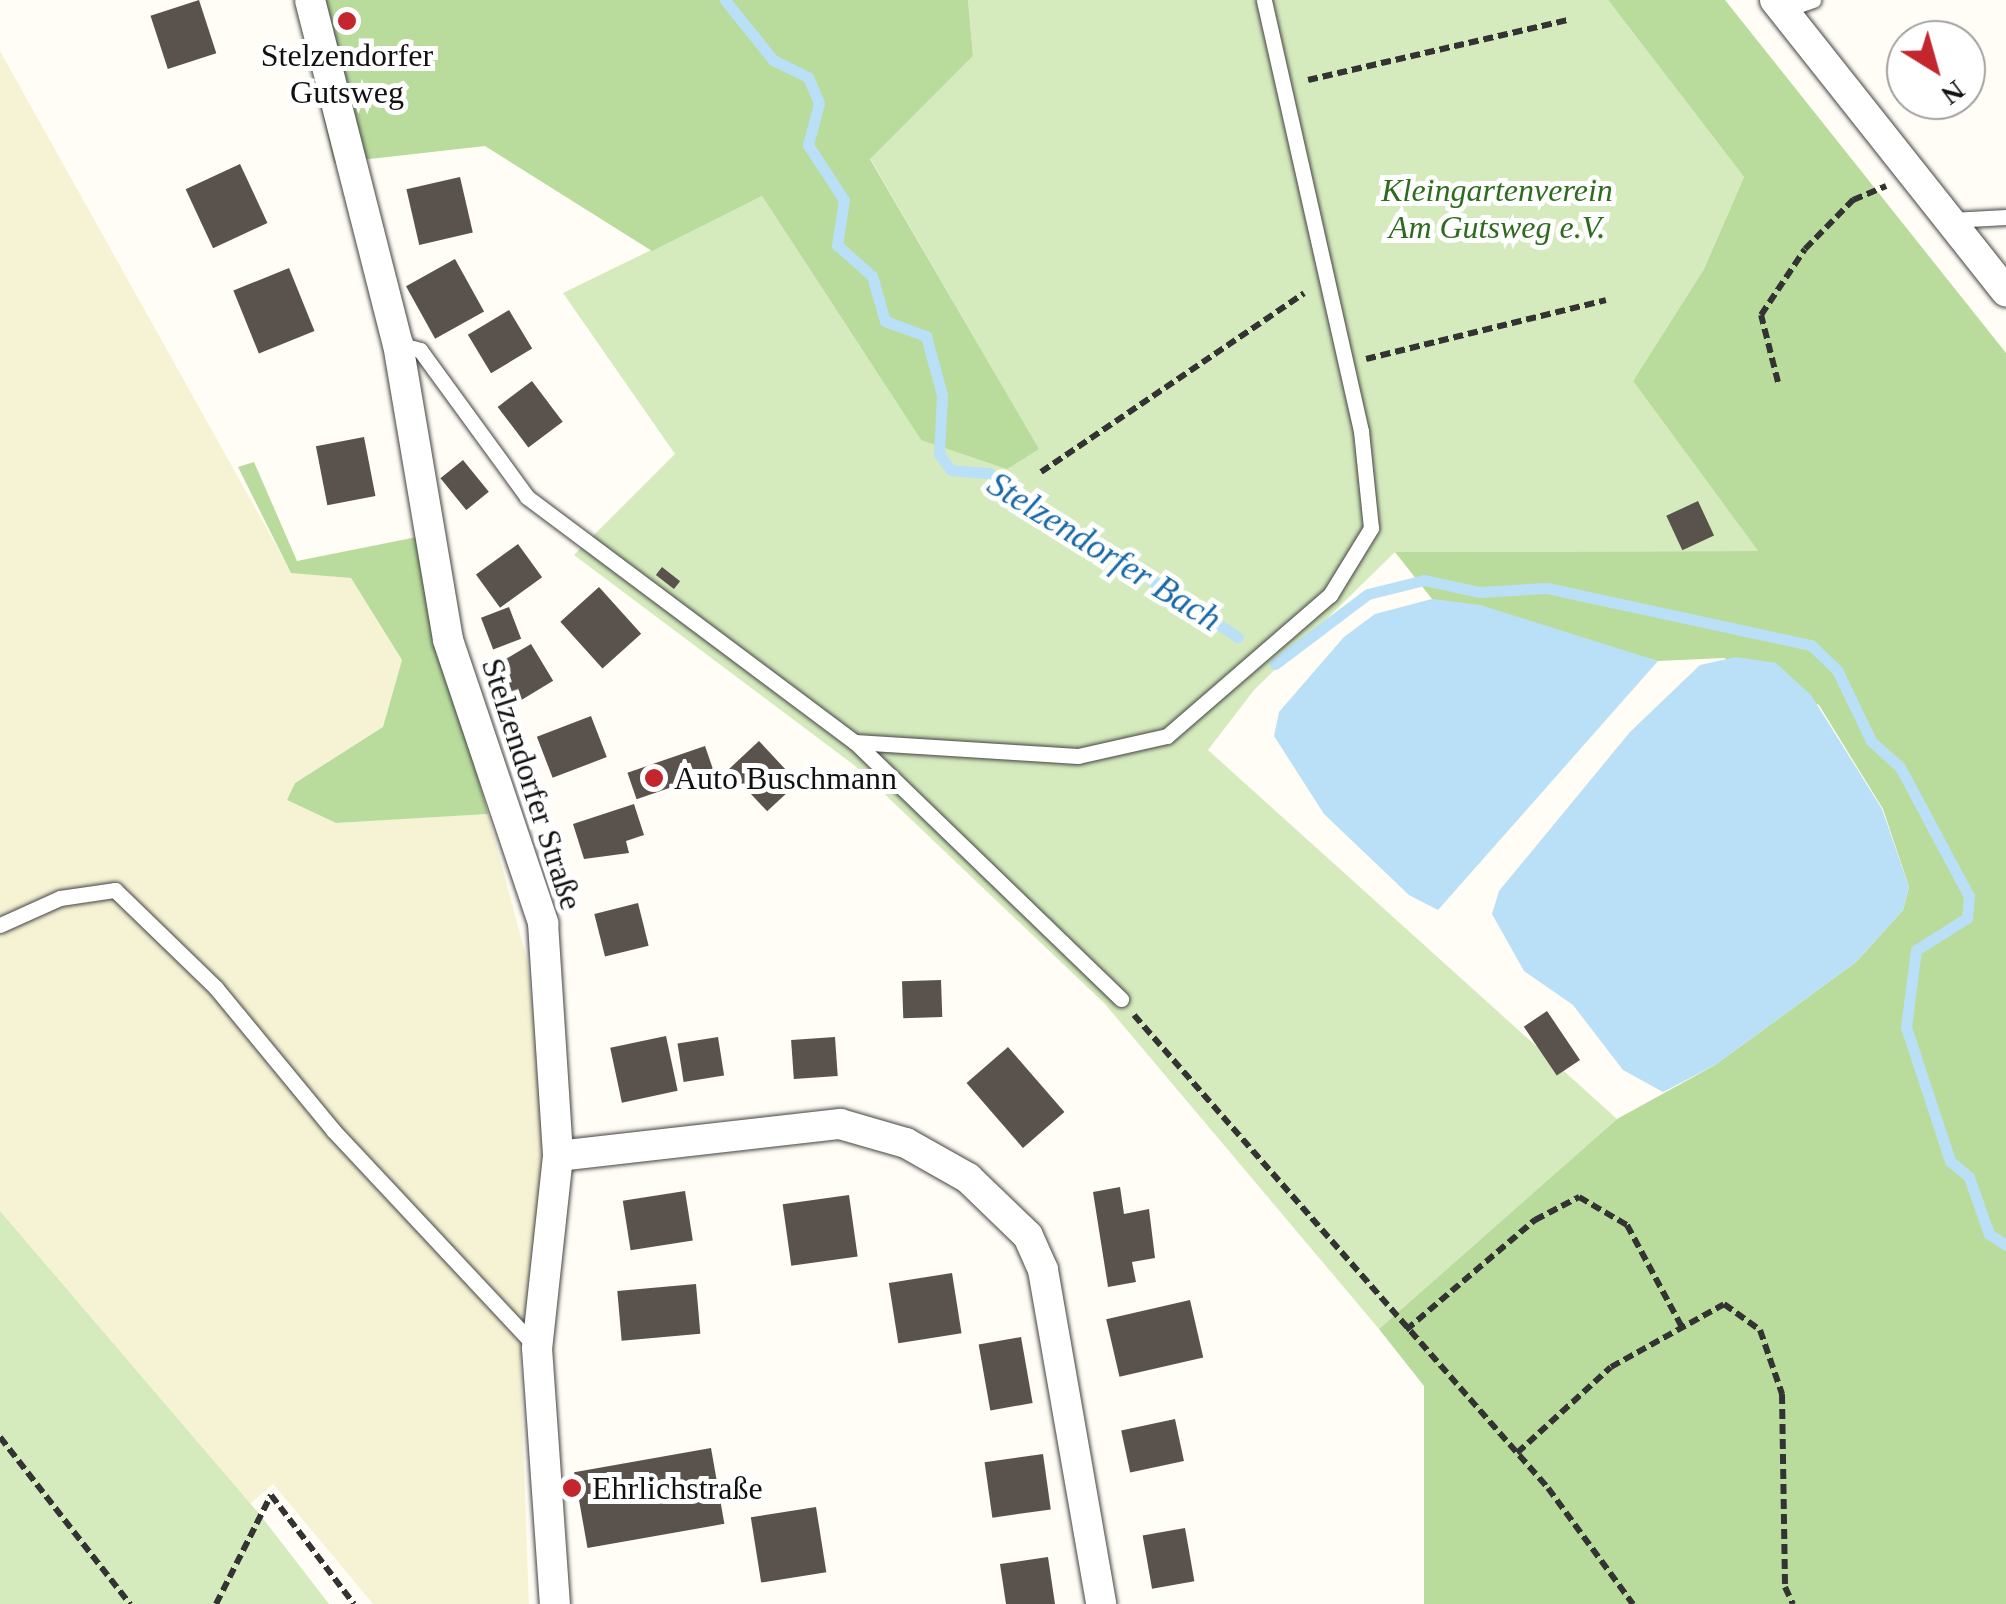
<!DOCTYPE html>
<meta charset="utf-8">
<style>
body{margin:0}
#map{position:relative;width:2006px;height:1604px;overflow:hidden;background:#fffdf5;font-family:Georgia,serif}
div>[style]{position:absolute}
.farmland>*{inset:0;background:#f6f3d4}
.green>*{inset:0;background:#d5ebbd}
.forest>*{inset:0;background:#b9dc9c}
.water>*{inset:0;background:#b9e0f7}
.stream>*{height:11px;margin:-5.5px;padding:0 5.5px;transform-origin:5.5px;border-radius:5.5px;background:#b9e0f7}
.building>*{inset:0;background:#5a524d;transform-origin:0 0}
.path>*{height:6px;margin-top:-3px;transform-origin:0;background:repeating-linear-gradient(90deg,#333 0 10px,transparent 0 15px)}
.roads{filter:drop-shadow(0 0 2px #444) drop-shadow(0 0 2px #444)}
.lane>*{height:15px;margin:-7.5px;padding:0 7.5px;transform-origin:7.5px;border-radius:7.5px;background:#fff}
.street>*{height:30px;margin:-15px;padding:0 15px;transform-origin:15px;border-radius:15px;background:#fff}
.dots>*{width:28px;height:28px;translate:-50% -50%;box-sizing:border-box;border:5px solid #fff;border-radius:50%}
span{translate:-50% -50%;white-space:nowrap;text-align:center;line-height:1.15;-webkit-text-stroke:10px #fff;paint-order:stroke}
.poi-label{font-size:32px;color:#111}
.left{translate:0 -50%;text-align:left}
.park-label{font-size:32px;color:#2f6b1f;font-style:italic}
.street-label{font-size:32px;color:#111}
.water-label{font-size:35px;color:#1768a6;font-style:italic}
.north{position:absolute;left:1886px;top:20px;width:100px;height:100px;box-sizing:border-box;background:#fff;border:2px solid #a0a0a0;border-radius:50%;rotate:143deg;font-size:28px;font-weight:700;line-height:40px;text-align:center;color:#111}
.north::after{content:'';display:block;margin:auto;width:35px;height:45px;background:#c4262e;clip-path:polygon(50% 0,100% 100%,50% 72%,0 100%)}
</style>
<div id="map">
<div class="farmland">
<div style="clip-path:polygon(0 51px,291px 572px,351px 578px,402px 660px,383px 727px,295px 783px,287px 800px,336px 823px,488px 814px,527px 960px,547px 1136px,520px 1355px,529px 1604px,373px 1604px,273px 1484px,250px 1504px,0 1211px)"></div>
</div>
<div class="green">
<div style="clip-path:polygon(968px 0,1608px 0,1744px 177px,1704px 269px,1633px 381px,1758px 551px,1395px 552px,1254px 690px,1208px 750px,1617px 1119px,1379px 1329px,1105px 1004px,854px 765px,574px 555px,675px 454px,563px 293px,762px 196px,921px 440px,1038px 448px,870px 158px,973px 56px)"></div>
<div style="clip-path:polygon(0 1211px,261px 1516px,329px 1604px,0 1604px)"></div>
</div>
<div class="forest">
<div style="clip-path:polygon(296px 0,968px 0,973px 56px,870px 159px,1039px 449px,1007px 469px,921px 440px,762px 196px,652px 251px,485px 146px,334px 163px)"></div>
<div style="clip-path:polygon(1608px 0,1725px 0,2006px 353px,2006px 1604px,1424px 1604px,1424px 1386px,1379px 1329px,1617px 1119px,1715px 1065px,1856px 962px,1903px 910px,1909px 887px,1883px 809px,1819px 705px,1724px 658px,1658px 661px,1432px 599px,1395px 552px,1758px 551px,1633px 381px,1704px 269px,1744px 177px)"></div>
<div style="clip-path:polygon(254px 462px,297px 561px,422px 536px,438px 635px,488px 814px,336px 823px,287px 800px,295px 783px,383px 727px,402px 660px,351px 578px,291px 573px,238px 467px)"></div>
</div>
<div class="water">
<div style="clip-path:polygon(1432px 599px,1480px 605px,1658px 661px,1438px 910px,1409px 895px,1324px 814px,1274px 736px,1279px 712px,1344px 637px,1375px 614px)"></div>
<div style="clip-path:polygon(1736px 657px,1776px 663px,1811px 695px,1882px 809px,1909px 887px,1903px 910px,1856px 962px,1715px 1065px,1663px 1092px,1623px 1070px,1573px 1005px,1524px 971px,1492px 914px,1499px 891px,1630px 732px,1700px 665px)"></div>
</div>
<div class="stream">
<div style="left:725px;top:0;width:77px;rotate:51.3deg"></div>
<div style="left:773px;top:60px;width:39px;rotate:26deg"></div>
<div style="left:808px;top:77px;width:28px;rotate:67deg"></div>
<div style="left:819px;top:103px;width:43px;rotate:104.7deg"></div>
<div style="left:808px;top:145px;width:66px;rotate:56.8deg"></div>
<div style="left:844px;top:200px;width:46px;rotate:98.8deg"></div>
<div style="left:837px;top:245px;width:47px;rotate:41.5deg"></div>
<div style="left:872px;top:276px;width:47px;rotate:73.9deg"></div>
<div style="left:885px;top:321px;width:44px;rotate:20.1deg"></div>
<div style="left:926px;top:336px;width:61px;rotate:74.8deg"></div>
<div style="left:942px;top:395px;width:59px;rotate:92.9deg"></div>
<div style="left:939px;top:454px;width:20px;rotate:53deg"></div>
<div style="left:951px;top:470px;width:38px;rotate:5deg"></div>
<div style="left:989px;top:473px;width:298px;rotate:33.4deg"></div>
<div style="left:1275px;top:664px;width:116px;rotate:-37deg"></div>
<div style="left:1368px;top:594px;width:58px;rotate:-14deg"></div>
<div style="left:1424px;top:580px;width:56px;rotate:12.3deg"></div>
<div style="left:1479px;top:592px;width:68px;rotate:-3.4deg"></div>
<div style="left:1547px;top:588px;width:270px;rotate:12.2deg"></div>
<div style="left:1811px;top:645px;width:36px;rotate:44deg"></div>
<div style="left:1837px;top:670px;width:79px;rotate:64.4deg"></div>
<div style="left:1871px;top:741px;width:39px;rotate:42deg"></div>
<div style="left:1900px;top:767px;width:146px;rotate:61.9deg"></div>
<div style="left:1969px;top:896px;width:22px;rotate:95deg"></div>
<div style="left:1967px;top:918px;width:60px;rotate:147.9deg"></div>
<div style="left:1916px;top:950px;width:78px;rotate:97.4deg"></div>
<div style="left:1906px;top:1027px;width:141px;rotate:71.8deg"></div>
<div style="left:1950px;top:1161px;width:25px;rotate:40deg"></div>
<div style="left:1969px;top:1177px;width:60px;rotate:70.7deg"></div>
<div style="left:1989px;top:1234px;width:20px;rotate:33deg"></div>
</div>
<div class="building">
<div style="left:199px;top:0;width:56px;height:51px;rotate:72deg"></div>
<div style="left:240px;top:164px;width:65px;height:60px;rotate:65deg"></div>
<div style="left:460px;top:177px;width:57px;height:55px;rotate:77deg"></div>
<div style="left:455px;top:259px;width:60px;height:56px;rotate:61deg"></div>
<div style="left:289px;top:268px;width:68px;height:60px;rotate:68deg"></div>
<div style="left:509px;top:310px;width:45px;height:48px;rotate:59deg"></div>
<div style="left:532px;top:381px;width:51px;height:43px;rotate:53deg"></div>
<div style="left:364px;top:437px;width:60px;height:49px;rotate:79deg"></div>
<div style="left:463px;top:460px;width:41px;height:29px;rotate:51deg"></div>
<div style="left:1698px;top:501px;width:38px;height:35px;rotate:65deg"></div>
<div style="left:518px;top:544px;width:41px;height:52px;rotate:54deg"></div>
<div style="left:662px;top:567px;width:23px;height:10px;rotate:38deg"></div>
<div style="left:599px;top:587px;width:63px;height:52px;rotate:48deg"></div>
<div style="left:509px;top:607px;width:34px;height:30px;rotate:69deg"></div>
<div style="left:531px;top:644px;width:43px;height:51px;rotate:59deg"></div>
<div style="left:591px;top:716px;width:44px;height:58px;rotate:69deg"></div>
<div style="left:759px;top:741px;width:57px;height:42px;rotate:47deg"></div>
<div style="left:705px;top:746px;width:28px;height:82px;rotate:71deg"></div>
<div style="clip-path:polygon(634px 804px,644px 835px,626px 841px,629px 853px,584px 859px,573px 824px)"></div>
<div style="left:638px;top:903px;width:44px;height:45px;rotate:76deg"></div>
<div style="left:941px;top:980px;width:37px;height:39px;rotate:88deg"></div>
<div style="left:1547px;top:1011px;width:59px;height:28px;rotate:56deg"></div>
<div style="left:666px;top:1036px;width:56px;height:57px;rotate:78deg"></div>
<div style="left:718px;top:1037px;width:39px;height:41px;rotate:81deg"></div>
<div style="left:835px;top:1037px;width:39px;height:44px;rotate:86deg"></div>
<div style="left:1008px;top:1047px;width:86px;height:55px;rotate:49deg"></div>
<div style="clip-path:polygon(1120px 1187px,1124px 1214px,1149px 1209px,1155px 1258px,1132px 1262px,1136px 1282px,1108px 1287px,1093px 1192px)"></div>
<div style="left:685px;top:1191px;width:50px;height:63px;rotate:81deg"></div>
<div style="left:849px;top:1195px;width:62px;height:67px;rotate:82deg"></div>
<div style="left:952px;top:1273px;width:61px;height:64px;rotate:81deg"></div>
<div style="left:696px;top:1284px;width:50px;height:79px;rotate:85deg"></div>
<div style="left:1190px;top:1300px;width:59px;height:86px;rotate:77deg"></div>
<div style="left:1021px;top:1337px;width:67px;height:43px;rotate:80deg"></div>
<div style="left:1175px;top:1419px;width:43px;height:55px;rotate:78deg"></div>
<div style="left:711px;top:1448px;width:77px;height:139px;rotate:80deg"></div>
<div style="left:1043px;top:1454px;width:56px;height:59px;rotate:82deg"></div>
<div style="left:816px;top:1507px;width:66px;height:66px;rotate:81deg"></div>
<div style="left:1185px;top:1528px;width:54px;height:43px;rotate:80deg"></div>
<div style="clip-path:polygon(1048px 1557px,1055px 1604px,1006px 1604px,1000px 1564px)"></div>
</div>
<div class="path">
<div style="left:1308px;top:80px;width:267px;rotate:-13deg"></div>
<div style="left:1366px;top:359px;width:247px;rotate:-13.8deg"></div>
<div style="left:1778px;top:382px;width:69px;rotate:-104.2deg"></div>
<div style="left:1761px;top:315px;width:79px;rotate:-56.3deg"></div>
<div style="left:1805px;top:249px;width:69px;rotate:-45.6deg"></div>
<div style="left:1853px;top:200px;width:36px;rotate:-23deg"></div>
<div style="left:1041px;top:472px;width:318px;rotate:-34.2deg"></div>
<div style="left:1134px;top:1015px;width:629px;rotate:48.81deg"></div>
<div style="left:1548px;top:1488px;width:144px;rotate:53.8deg"></div>
<div style="left:1406px;top:1330px;width:170px;rotate:-40.5deg"></div>
<div style="left:1535px;top:1220px;width:50px;rotate:-27.6deg"></div>
<div style="left:1579px;top:1197px;width:56px;rotate:30.3deg"></div>
<div style="left:1627px;top:1225px;width:116px;rotate:61.7deg"></div>
<div style="left:0;top:1437px;width:212px;rotate:52.1deg"></div>
<div style="left:1517px;top:1453px;width:127px;rotate:-42.5deg"></div>
<div style="left:1611px;top:1367px;width:129px;rotate:-29.1deg"></div>
<div style="left:1724px;top:1304px;width:44px;rotate:35.8deg"></div>
<div style="left:1760px;top:1330px;width:68px;rotate:71deg"></div>
<div style="left:1782px;top:1394px;width:193px;rotate:89.1deg"></div>
<div style="left:1785px;top:1587px;width:19px;rotate:65deg"></div>
<div style="left:216px;top:1604px;width:122px;rotate:-63.2deg"></div>
<div style="left:271px;top:1495px;width:137px;rotate:52.7deg"></div>
</div>
<div class="roads">
<div class="lane">
<div style="left:1784px;top:10px;width:31px;rotate:-19deg"></div>
<div style="left:1951px;top:220px;width:55px;rotate:-3.1deg"></div>
<div style="left:398px;top:344px;width:23px;rotate:15deg"></div>
<div style="left:420px;top:350px;width:182px;rotate:53.9deg"></div>
<div style="left:527px;top:497px;width:409px;rotate:36.8deg"></div>
<div style="left:855px;top:742px;width:370px;rotate:44deg"></div>
<div style="left:855px;top:742px;width:223px;rotate:3.6deg"></div>
<div style="left:1078px;top:756px;width:91px;rotate:-12.7deg"></div>
<div style="left:1167px;top:736px;width:216px;rotate:-40.9deg"></div>
<div style="left:1330px;top:595px;width:79px;rotate:-58.5deg"></div>
<div style="left:1371px;top:528px;width:98px;rotate:-95.9deg"></div>
<div style="left:1361px;top:431px;width:442px;rotate:-102.7deg"></div>
<div style="left:0;top:925px;width:66px;rotate:-24.2deg"></div>
<div style="left:60px;top:898px;width:56px;rotate:-8.3deg"></div>
<div style="left:115px;top:890px;width:141px;rotate:44.1deg"></div>
<div style="left:216px;top:988px;width:184px;rotate:50.5deg"></div>
<div style="left:333px;top:1130px;width:299px;rotate:46.9deg"></div>
</div>
<div class="street">
<div style="left:310px;top:0;width:355px;rotate:75.7deg"></div>
<div style="left:398px;top:344px;width:300px;rotate:80.4deg"></div>
<div style="left:448px;top:640px;width:299px;rotate:71.4deg"></div>
<div style="left:543px;top:923px;width:233px;rotate:86.3deg"></div>
<div style="left:558px;top:1156px;width:193px;rotate:96.2deg"></div>
<div style="left:537px;top:1348px;width:257px;rotate:86deg"></div>
<div style="left:1775px;top:0;width:372px;rotate:51.6deg"></div>
<div style="left:558px;top:1156px;width:284px;rotate:-6.5deg"></div>
<div style="left:840px;top:1124px;width:69px;rotate:16.1deg"></div>
<div style="left:906px;top:1143px;width:71px;rotate:29.4deg"></div>
<div style="left:968px;top:1178px;width:83px;rotate:44deg"></div>
<div style="left:1028px;top:1236px;width:37px;rotate:66deg"></div>
<div style="left:1043px;top:1270px;width:339px;rotate:80.1deg"></div>
</div>
</div>
<div class="dots">
<div style="left:347px;top:21px;background:#c4262e"></div>
<div style="left:654px;top:778px;background:#c4262e"></div>
<div style="left:572px;top:1488px;background:#c4262e"></div>
</div>
<div class="poi-label">
<span style="left:347px;top:74px">Stelzendorfer<br>Gutsweg</span>
<span class="left" style="left:674px;top:778px">Auto Buschmann</span>
<span class="left" style="left:592px;top:1488px">Ehrlichstraße</span>
</div>
<div class="park-label">
<span style="left:1497px;top:209px">Kleingartenverein<br>Am Gutsweg e.V.</span>
</div>
<div class="street-label">
<span style="left:532px;top:784px;rotate:72deg">Stelzendorfer Straße</span>
</div>
<div class="water-label">
<span style="left:1104px;top:552px;rotate:32deg">Stelzendorfer Bach</span>
</div>
<div class="north">N</div>
</div>
